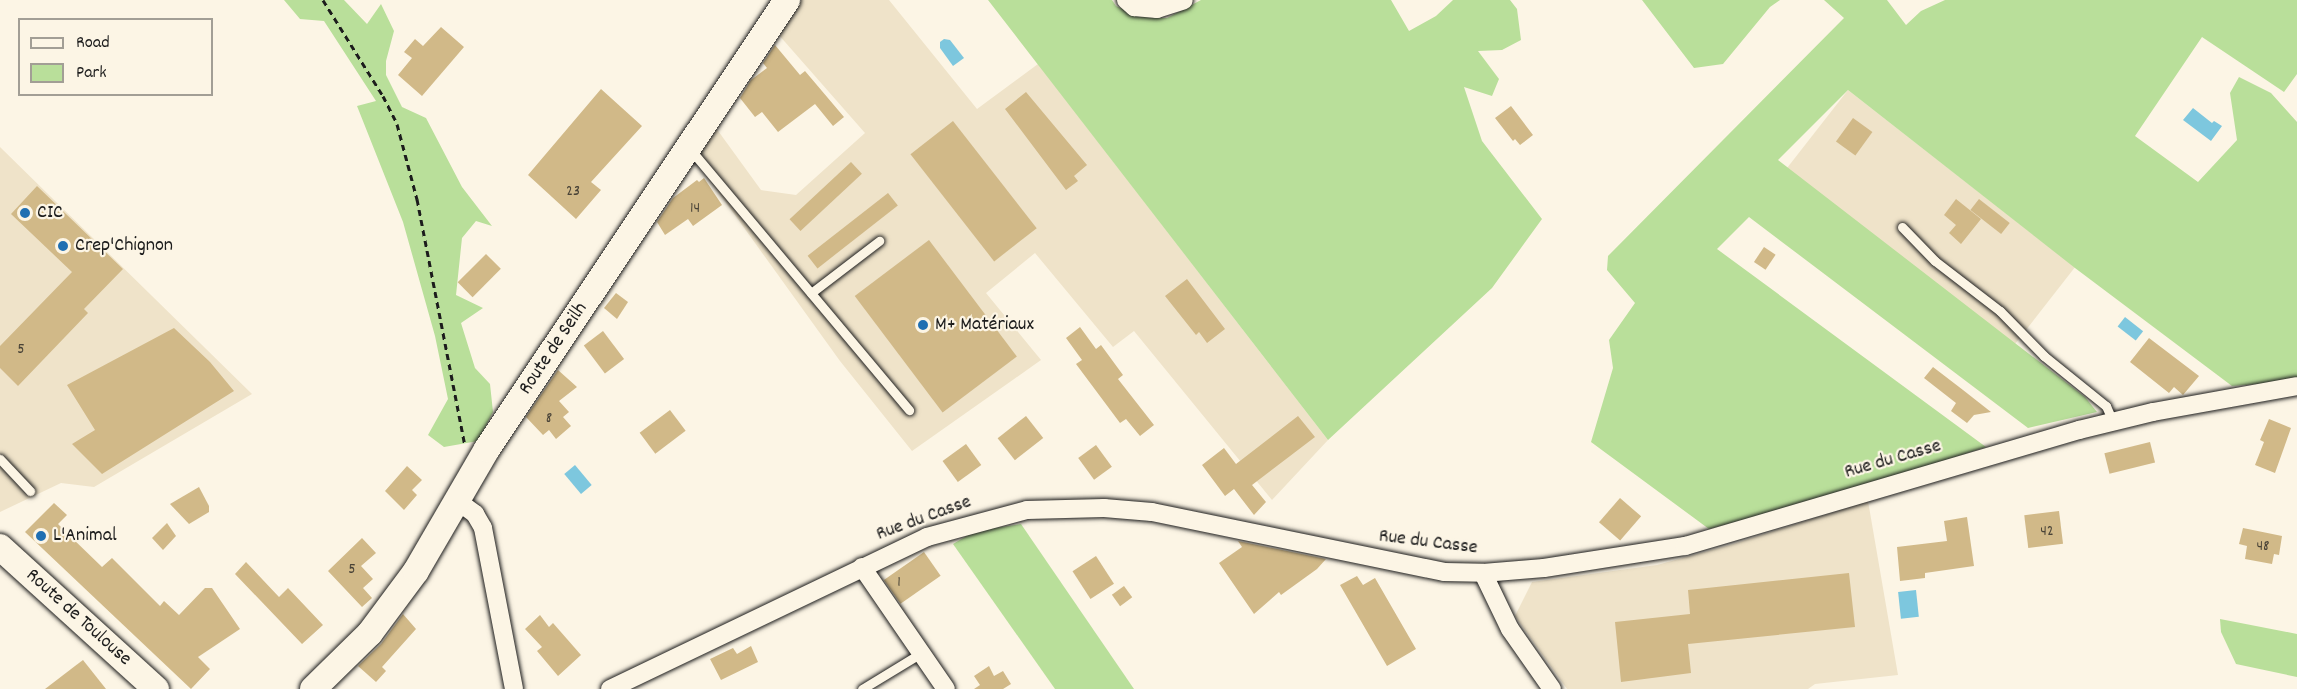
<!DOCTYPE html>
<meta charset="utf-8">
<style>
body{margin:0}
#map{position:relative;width:2297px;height:689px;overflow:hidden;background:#fcf5e5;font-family:Dekko,sans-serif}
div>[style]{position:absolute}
.built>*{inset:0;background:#efe3c9;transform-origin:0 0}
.green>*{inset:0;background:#b9df9a}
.water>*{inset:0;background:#7dc7de;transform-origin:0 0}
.building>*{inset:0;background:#d1b988;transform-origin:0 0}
.path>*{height:3px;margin-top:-1.5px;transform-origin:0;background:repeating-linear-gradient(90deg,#1c1c1c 0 6px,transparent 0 10.5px)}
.roads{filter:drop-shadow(0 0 2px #1c1c1c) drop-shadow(0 0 2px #1c1c1c)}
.lane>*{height:9px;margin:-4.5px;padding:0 4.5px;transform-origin:4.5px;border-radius:4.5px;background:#fcf5e5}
.street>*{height:18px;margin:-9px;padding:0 9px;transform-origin:9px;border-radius:9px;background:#fcf5e5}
.secondary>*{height:26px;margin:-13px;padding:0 13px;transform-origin:13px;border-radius:13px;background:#fcf5e5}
.dots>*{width:16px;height:16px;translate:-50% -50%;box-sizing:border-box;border:3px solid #fcf5e5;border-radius:50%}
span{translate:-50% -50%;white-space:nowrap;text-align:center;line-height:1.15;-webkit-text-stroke:4.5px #fcf5e5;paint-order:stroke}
.number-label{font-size:16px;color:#494337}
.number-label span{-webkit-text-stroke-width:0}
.poi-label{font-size:20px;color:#1c1c1c}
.left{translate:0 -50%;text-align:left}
.street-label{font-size:20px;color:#1c1c1c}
.legend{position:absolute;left:18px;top:18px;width:195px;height:78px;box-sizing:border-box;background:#fcf5e5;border:2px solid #a29e95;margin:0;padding:8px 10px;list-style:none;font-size:18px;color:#1c1c1c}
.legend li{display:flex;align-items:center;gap:12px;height:30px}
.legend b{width:30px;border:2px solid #a29e95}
</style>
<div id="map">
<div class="built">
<div style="clip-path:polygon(801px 0,889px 0,977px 109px,1038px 64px,1328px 440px,1272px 500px,1134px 331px,1113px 347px,1035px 253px,986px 293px,1041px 360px,912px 451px,840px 361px,696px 161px,716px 128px,761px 190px,796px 195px,865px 133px,778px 34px)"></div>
<div style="left:1848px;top:90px;width:288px;height:99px;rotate:38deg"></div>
<div style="clip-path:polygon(0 147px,252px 394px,94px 487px,61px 483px,0 512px)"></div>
<div style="clip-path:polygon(1868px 501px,1898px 675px,1815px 684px,1808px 689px,1567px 689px,1515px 616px,1532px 582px,1657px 565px,1730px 545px)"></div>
</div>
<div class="green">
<div style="clip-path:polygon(284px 0,344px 0,367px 24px,381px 4px,394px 31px,386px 61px,386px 75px,402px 107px,426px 118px,462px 187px,492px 226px,476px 221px,462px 238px,456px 295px,483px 308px,461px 323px,475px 368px,490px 384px,493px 412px,478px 441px,444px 447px,428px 435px,448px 399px,435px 336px,403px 222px,357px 106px,376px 101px,324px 21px,300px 19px)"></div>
<div style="clip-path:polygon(988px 0,1112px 0,1116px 6px,1141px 17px,1167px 18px,1201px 0,1391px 0,1409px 31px,1436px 16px,1453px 0,1510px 0,1517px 9px,1521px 40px,1502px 50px,1478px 51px,1499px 79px,1492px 96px,1464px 87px,1482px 141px,1542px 219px,1492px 288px,1328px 440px)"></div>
<div style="clip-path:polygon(1642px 0,1780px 0,1770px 7px,1723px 64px,1694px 68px)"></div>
<div style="clip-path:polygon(1824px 0,1887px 0,1906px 25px,1921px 11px,1945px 0,2297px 0,2297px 74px,2284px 92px,2202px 37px,2135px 136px,2198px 182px,2237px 140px,2230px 93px,2239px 77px,2271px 93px,2297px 122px,2297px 381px,2232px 386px,2075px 268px,1848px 90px,1778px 160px,2085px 397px,2097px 412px,2028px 428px,1749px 217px,1717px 249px,1986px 447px,1865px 487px,1709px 529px,1591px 442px,1613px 368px,1609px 340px,1635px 303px,1607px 270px,1608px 256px,1844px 18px)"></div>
<div style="clip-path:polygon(1021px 524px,1134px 689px,1055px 689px,953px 544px,975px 531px)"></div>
<div style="clip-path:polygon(2220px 619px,2297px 634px,2297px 677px,2236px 664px,2221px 632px)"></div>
</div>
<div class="water">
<div style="clip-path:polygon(944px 39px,950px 40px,964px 58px,953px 66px,940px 48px,940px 42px)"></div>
<div style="clip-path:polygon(2193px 108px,2212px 123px,2214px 121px,2222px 126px,2211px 141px,2183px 120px)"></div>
<div style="left:2125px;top:317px;width:23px;height:12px;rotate:38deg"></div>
<div style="left:575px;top:465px;width:26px;height:14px;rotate:50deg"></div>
<div style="left:1916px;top:590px;width:27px;height:18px;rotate:84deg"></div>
</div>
<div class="building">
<div style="clip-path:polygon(441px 27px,464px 47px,422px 96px,398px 75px,412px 58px,404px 52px,415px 39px,423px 46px)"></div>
<div style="clip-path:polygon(775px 45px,800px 75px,805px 71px,844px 117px,833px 126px,815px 104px,778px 132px,762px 112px,755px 117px,740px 98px,751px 80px,767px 68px,763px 63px)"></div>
<div style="clip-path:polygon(601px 89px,642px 126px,591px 182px,601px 190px,576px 219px,528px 175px)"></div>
<div style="clip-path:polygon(1026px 92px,1087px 165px,1074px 176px,1078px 181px,1066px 190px,1005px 109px)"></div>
<div style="clip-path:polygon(1511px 106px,1533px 135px,1520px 145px,1515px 139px,1513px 141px,1495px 118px)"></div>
<div style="left:1853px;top:118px;width:24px;height:29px;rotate:36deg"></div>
<div style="left:953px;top:121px;width:136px;height:54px;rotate:52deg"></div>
<div style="left:851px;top:162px;width:16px;height:84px;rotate:47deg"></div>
<div style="clip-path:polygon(704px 178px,722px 205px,693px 226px,688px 219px,665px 235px,657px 222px,673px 198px,697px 180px,699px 182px)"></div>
<div style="clip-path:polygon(37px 186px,123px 269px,84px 309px,88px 313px,18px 386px,0 368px,0 346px,72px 272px,11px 214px)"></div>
<div style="left:888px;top:193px;width:16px;height:102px;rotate:52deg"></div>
<div style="clip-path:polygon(1956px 199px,1981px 219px,1961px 244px,1949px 233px,1956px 225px,1944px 215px)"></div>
<div style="left:1979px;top:199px;width:39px;height:14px;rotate:38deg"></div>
<div style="left:929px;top:240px;width:146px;height:93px;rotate:53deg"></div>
<div style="left:1764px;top:247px;width:14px;height:18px;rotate:34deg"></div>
<div style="left:486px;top:254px;width:21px;height:40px;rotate:45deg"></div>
<div style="clip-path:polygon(1187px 279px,1225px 329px,1207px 343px,1199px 332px,1196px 335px,1165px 296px)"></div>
<div style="clip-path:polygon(616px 293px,628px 302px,617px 319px,604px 308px)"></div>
<div style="clip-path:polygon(1080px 327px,1096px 349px,1101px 345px,1123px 375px,1118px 379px,1154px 425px,1140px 436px,1126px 419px,1120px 423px,1076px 364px,1082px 360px,1066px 338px)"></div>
<div style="clip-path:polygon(174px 328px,210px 362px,234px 391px,102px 474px,72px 444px,95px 430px,67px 385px)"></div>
<div style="left:603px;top:331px;width:35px;height:24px;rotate:53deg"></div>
<div style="clip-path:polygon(2149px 338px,2199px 376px,2183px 395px,2174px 387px,2169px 393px,2130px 362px)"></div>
<div style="clip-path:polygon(1933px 367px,1963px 390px,1991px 412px,1974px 415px,1967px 423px,1951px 411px,1956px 403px,1924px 378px)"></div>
<div style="clip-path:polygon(558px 370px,577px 387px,559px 401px,569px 412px,563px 417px,571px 426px,556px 439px,549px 430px,543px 435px,526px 417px)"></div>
<div style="left:670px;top:410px;width:26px;height:38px;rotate:53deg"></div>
<div style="left:1026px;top:416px;width:28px;height:36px;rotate:52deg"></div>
<div style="clip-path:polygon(1298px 416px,1315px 437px,1252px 485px,1266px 502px,1254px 515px,1234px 489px,1225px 496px,1202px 465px,1224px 448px,1236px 464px)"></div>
<div style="clip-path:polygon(2269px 419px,2291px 428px,2275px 473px,2255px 465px,2264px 442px,2260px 440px)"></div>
<div style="left:2150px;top:442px;width:21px;height:47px;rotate:76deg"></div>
<div style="left:966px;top:444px;width:26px;height:29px;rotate:54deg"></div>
<div style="left:1096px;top:445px;width:27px;height:22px;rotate:54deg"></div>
<div style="clip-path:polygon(407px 466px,422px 480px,412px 490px,417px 495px,404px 510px,385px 491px)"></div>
<div style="clip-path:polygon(199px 487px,209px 506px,209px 512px,189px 524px,170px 504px)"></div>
<div style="left:1620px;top:498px;width:28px;height:32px;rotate:41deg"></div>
<div style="clip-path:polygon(54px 503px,67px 515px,58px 524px,69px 535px,102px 567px,112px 558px,160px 606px,164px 601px,179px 615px,205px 588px,212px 588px,240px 629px,198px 657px,210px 669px,191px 689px,25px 532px)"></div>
<div style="left:2059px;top:511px;width:33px;height:35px;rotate:83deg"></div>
<div style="clip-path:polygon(1967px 517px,1974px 566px,1925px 573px,1925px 578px,1900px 581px,1897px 547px,1947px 541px,1944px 521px)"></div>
<div style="clip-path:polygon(167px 523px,176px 536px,163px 550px,152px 538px)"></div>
<div style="clip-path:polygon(2243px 528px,2282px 536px,2279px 555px,2274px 554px,2272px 564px,2245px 559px,2247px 546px,2239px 544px)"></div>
<div style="clip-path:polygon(362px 538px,376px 553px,361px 566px,373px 579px,363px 588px,372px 598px,362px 607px,328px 571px)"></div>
<div style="clip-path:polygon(1238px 541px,1326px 559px,1317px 569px,1281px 595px,1279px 592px,1254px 614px,1219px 563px,1242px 547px)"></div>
<div style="left:924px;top:552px;width:29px;height:49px;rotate:55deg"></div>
<div style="left:1096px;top:556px;width:33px;height:28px;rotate:57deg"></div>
<div style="clip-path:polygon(246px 562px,279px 597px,288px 588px,323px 625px,302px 644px,235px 574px)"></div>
<div style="clip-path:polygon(1849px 573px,1855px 627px,1688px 644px,1691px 673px,1621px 682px,1615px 622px,1690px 614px,1688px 590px)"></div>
<div style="clip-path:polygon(1357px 576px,1363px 585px,1375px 578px,1416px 649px,1387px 666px,1340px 585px)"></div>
<div style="left:1124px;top:586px;width:14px;height:15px;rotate:54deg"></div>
<div style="clip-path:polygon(403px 614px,416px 629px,382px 667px,386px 671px,376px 682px,358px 666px,381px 644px)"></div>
<div style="clip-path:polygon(540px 615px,549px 627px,553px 623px,581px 655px,558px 676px,537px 651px,542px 647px,525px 629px)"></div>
<div style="clip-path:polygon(751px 646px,758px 662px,721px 680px,710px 659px,733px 648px,737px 654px)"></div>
<div style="clip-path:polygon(83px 660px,106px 689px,45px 689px,75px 666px)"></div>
<div style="clip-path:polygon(989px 666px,994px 676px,1003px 671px,1011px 684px,1003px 689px,974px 689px,980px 685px,974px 676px)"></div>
</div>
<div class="path">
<div style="left:323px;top:0;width:113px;rotate:58deg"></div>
<div style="left:383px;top:96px;width:31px;rotate:63deg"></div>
<div style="left:397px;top:124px;width:78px;rotate:75.1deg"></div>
<div style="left:417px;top:199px;width:251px;rotate:79deg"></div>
</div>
<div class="roads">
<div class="lane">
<div style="left:690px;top:149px;width:341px;rotate:50deg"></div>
<div style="left:1902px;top:227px;width:47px;rotate:45.9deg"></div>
<div style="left:1935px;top:261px;width:82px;rotate:37.6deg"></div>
<div style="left:2000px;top:311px;width:63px;rotate:45.6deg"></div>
<div style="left:2044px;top:356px;width:80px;rotate:38.9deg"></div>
<div style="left:2106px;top:406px;width:17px;rotate:66deg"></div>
<div style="left:811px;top:293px;width:86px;rotate:-37.4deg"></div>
<div style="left:0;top:459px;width:44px;rotate:46.8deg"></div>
<div style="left:862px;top:689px;width:69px;rotate:-31.4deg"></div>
</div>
<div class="street">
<div style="left:1126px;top:0;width:11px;rotate:41deg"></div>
<div style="left:1134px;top:7px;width:23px;rotate:5deg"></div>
<div style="left:1157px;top:9px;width:28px;rotate:-18deg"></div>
<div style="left:456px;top:500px;width:24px;rotate:36deg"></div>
<div style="left:475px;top:514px;width:16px;rotate:60deg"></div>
<div style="left:483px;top:528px;width:164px;rotate:79.1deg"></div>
<div style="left:862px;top:567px;width:148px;rotate:55.5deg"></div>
<div style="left:1483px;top:573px;width:62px;rotate:64.3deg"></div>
<div style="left:1510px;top:629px;width:73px;rotate:55deg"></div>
<div style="left:610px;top:689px;width:352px;rotate:-25.6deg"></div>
<div style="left:927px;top:537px;width:104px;rotate:-15.1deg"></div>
<div style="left:1027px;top:510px;width:77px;rotate:-1.5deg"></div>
<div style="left:1104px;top:508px;width:48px;rotate:4.8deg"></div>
<div style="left:1152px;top:512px;width:298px;rotate:11.6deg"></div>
<div style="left:1444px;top:572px;width:39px;rotate:1deg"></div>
<div style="left:1483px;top:573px;width:61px;rotate:-4.7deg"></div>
<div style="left:1544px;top:568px;width:143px;rotate:-8.9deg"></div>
<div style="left:1685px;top:546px;width:411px;rotate:-16.4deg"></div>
<div style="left:2079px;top:430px;width:76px;rotate:-13.7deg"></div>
<div style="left:2153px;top:412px;width:146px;rotate:-10.2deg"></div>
</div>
<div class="secondary">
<div style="left:0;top:547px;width:211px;rotate:42.3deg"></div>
<div style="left:313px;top:689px;width:80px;rotate:-44.5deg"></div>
<div style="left:370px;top:633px;width:77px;rotate:-53.4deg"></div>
<div style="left:416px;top:571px;width:141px;rotate:-59.8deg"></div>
<div style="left:487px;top:449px;width:540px;rotate:-56.25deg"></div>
</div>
</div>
<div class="dots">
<div style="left:25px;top:213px;background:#1f6fb2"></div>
<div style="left:63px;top:246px;background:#1f6fb2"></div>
<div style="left:923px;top:325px;background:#1f6fb2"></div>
<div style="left:41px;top:536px;background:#1f6fb2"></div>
</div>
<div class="number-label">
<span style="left:573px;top:192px">23</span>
<span style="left:695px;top:209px">14</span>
<span style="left:21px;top:350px">5</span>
<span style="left:549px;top:419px">8</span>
<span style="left:2047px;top:532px">42</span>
<span style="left:2263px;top:547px">48</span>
<span style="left:352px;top:570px">5</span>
<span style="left:899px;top:583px">1</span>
</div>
<div class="poi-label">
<span class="left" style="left:37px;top:213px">CIC</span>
<span class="left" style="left:75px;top:246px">Crep'Chignon</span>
<span class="left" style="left:935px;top:325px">M+ Matériaux</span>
<span class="left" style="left:53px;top:536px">L'Animal</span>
</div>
<div class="street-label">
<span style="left:554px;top:349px;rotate:-56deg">Route de Seilh</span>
<span style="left:1893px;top:460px;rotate:-16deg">Rue du Casse</span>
<span style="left:924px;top:519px;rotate:-20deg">Rue du Casse</span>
<span style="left:1428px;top:543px;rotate:7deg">Rue du Casse</span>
<span style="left:78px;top:618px;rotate:42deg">Route de Toulouse</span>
</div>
<ul class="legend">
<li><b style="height:8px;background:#fcf5e5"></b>Road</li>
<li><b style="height:16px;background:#b9df9a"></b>Park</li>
</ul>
</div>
